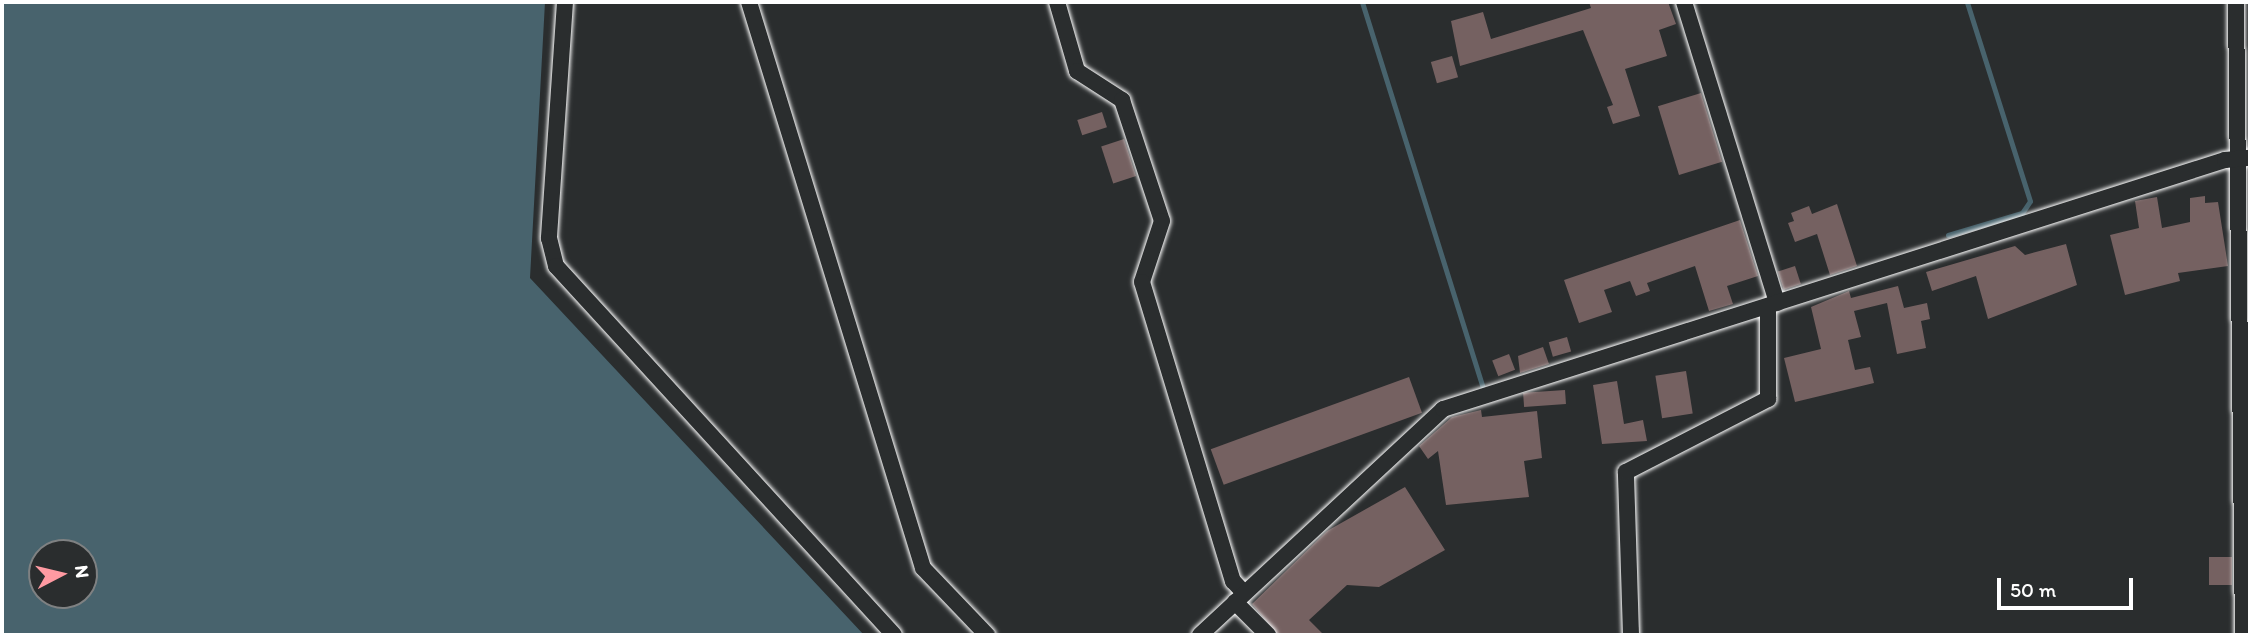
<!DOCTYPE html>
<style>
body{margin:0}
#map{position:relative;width:2252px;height:637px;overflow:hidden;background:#2a2d2e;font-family:Itim,sans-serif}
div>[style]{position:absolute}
.water>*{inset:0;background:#48636d}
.stream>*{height:5px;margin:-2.5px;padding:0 2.5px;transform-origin:2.5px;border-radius:2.5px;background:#48636d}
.building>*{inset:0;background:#756161;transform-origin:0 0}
.roads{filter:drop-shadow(0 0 2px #fff) drop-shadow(0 0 2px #fff)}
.minor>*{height:16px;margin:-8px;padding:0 8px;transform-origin:8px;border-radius:8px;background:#2a2d2e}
span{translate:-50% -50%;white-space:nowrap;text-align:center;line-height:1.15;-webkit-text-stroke:5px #2a2d2e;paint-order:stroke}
.frame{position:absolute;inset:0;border:4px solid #fff;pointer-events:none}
.north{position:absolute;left:28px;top:539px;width:70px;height:70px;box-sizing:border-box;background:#2a2d2e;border:2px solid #7f8182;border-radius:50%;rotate:83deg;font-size:19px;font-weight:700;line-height:28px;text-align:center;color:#fff}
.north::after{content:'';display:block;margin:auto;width:24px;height:32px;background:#ff9aa2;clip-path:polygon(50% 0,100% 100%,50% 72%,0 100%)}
.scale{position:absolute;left:1997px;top:578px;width:136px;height:32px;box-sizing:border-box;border:4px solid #fff;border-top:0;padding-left:9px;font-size:21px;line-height:24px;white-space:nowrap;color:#fff;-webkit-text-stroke:5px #2a2d2e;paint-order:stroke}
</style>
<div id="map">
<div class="water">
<div style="clip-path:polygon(evenodd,2px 2px,545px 2px,530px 278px,864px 635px,2px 635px,2px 2px,42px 553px,84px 553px,84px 595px,42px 595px,42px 553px)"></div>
</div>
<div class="stream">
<div style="left:1362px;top:2px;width:405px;rotate:72.6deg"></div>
<div style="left:1948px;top:235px;width:77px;rotate:-16.6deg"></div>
<div style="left:2022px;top:213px;width:14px;rotate:-56deg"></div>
<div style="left:2030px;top:201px;width:209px;rotate:-107.6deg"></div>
</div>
<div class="building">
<div style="clip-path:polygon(1589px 2px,1668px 2px,1676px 24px,1659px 30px,1667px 56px,1625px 69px,1640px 116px,1613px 124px,1607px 107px,1613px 105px,1583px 30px,1460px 66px,1451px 21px,1483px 12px,1491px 39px,1591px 8px)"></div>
<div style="left:1452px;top:56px;width:22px;height:22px;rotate:74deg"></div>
<div style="left:1701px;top:93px;width:72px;height:45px;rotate:73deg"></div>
<div style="left:1102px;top:112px;width:16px;height:26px;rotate:72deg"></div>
<div style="left:1124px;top:139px;width:39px;height:24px;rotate:72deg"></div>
<div style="clip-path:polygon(2205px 196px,2205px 203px,2218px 202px,2228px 266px,2178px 273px,2180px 281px,2125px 295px,2110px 235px,2139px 228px,2135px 201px,2157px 197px,2162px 228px,2190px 222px,2190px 198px)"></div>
<div style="clip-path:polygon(1837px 204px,1857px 266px,1830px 275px,1817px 234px,1795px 242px,1788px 223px,1794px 221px,1791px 213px,1809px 206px,1812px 214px)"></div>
<div style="clip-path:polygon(1740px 220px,1758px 276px,1727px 286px,1733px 304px,1709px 311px,1695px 266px,1647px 283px,1650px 291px,1636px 296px,1630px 281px,1604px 290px,1612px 312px,1579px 323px,1564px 280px)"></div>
<div style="clip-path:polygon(2066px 244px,2077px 285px,1988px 319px,1976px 276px,1932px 291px,1926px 272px,2015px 246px,2025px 255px)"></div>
<div style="left:1795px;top:266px;width:19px;height:18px;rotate:72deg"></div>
<div style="clip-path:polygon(1898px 286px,1904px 308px,1927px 303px,1930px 319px,1921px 321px,1926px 348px,1897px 354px,1887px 303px,1854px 311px,1861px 337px,1848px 340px,1855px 370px,1870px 367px,1874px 383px,1795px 402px,1784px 358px,1821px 349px,1811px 307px,1849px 291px,1851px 298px)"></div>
<div style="left:1567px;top:337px;width:15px;height:19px;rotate:74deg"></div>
<div style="clip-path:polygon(1543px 347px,1549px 364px,1520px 373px,1518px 356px)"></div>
<div style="left:1509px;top:354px;width:17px;height:18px;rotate:69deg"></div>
<div style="left:1686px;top:371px;width:43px;height:31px;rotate:81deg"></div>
<div style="left:1409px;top:377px;width:38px;height:211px;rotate:70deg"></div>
<div style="clip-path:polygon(1617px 381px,1624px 424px,1643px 420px,1647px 441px,1602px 444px,1593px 385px)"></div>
<div style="left:1565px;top:390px;width:14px;height:42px;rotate:86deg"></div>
<div style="clip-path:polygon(1481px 410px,1482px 417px,1537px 411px,1542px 458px,1524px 461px,1529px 497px,1446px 505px,1438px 451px,1428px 459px,1419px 446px,1452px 417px)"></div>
<div style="clip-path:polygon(1405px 487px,1445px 550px,1379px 587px,1347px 585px,1309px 620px,1324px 635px,1278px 635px,1252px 604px,1327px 531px)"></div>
<div style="left:2209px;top:557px;width:23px;height:28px"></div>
</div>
<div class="roads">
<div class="minor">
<div style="left:565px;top:2px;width:237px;rotate:93.9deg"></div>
<div style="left:549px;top:238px;width:29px;rotate:76deg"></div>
<div style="left:556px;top:266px;width:500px;rotate:47.51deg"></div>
<div style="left:749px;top:2px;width:592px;rotate:72.91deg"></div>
<div style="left:923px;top:568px;width:93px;rotate:46.3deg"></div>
<div style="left:1057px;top:2px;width:72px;rotate:73.8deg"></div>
<div style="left:1077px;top:71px;width:54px;rotate:32.8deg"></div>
<div style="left:1122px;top:100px;width:127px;rotate:71.7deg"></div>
<div style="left:1162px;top:221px;width:64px;rotate:108.2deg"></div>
<div style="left:1142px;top:282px;width:313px;rotate:73.1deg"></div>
<div style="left:1233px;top:581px;width:16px;rotate:47deg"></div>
<div style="left:1684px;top:2px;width:315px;rotate:72.8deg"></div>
<div style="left:2236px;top:2px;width:633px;rotate:89.37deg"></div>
<div style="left:1235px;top:602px;width:47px;rotate:45deg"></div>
<div style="left:1200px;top:635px;width:332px;rotate:-42.9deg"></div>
<div style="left:1443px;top:409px;width:821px;rotate:-17.66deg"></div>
<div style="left:2225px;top:160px;width:25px;rotate:-5deg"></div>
<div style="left:1631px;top:635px;width:163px;rotate:-91.8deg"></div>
<div style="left:1626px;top:472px;width:160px;rotate:-27.2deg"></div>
<div style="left:1768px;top:399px;width:92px;rotate:-90deg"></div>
</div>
</div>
<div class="frame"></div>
<div class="north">N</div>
<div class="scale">50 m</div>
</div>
